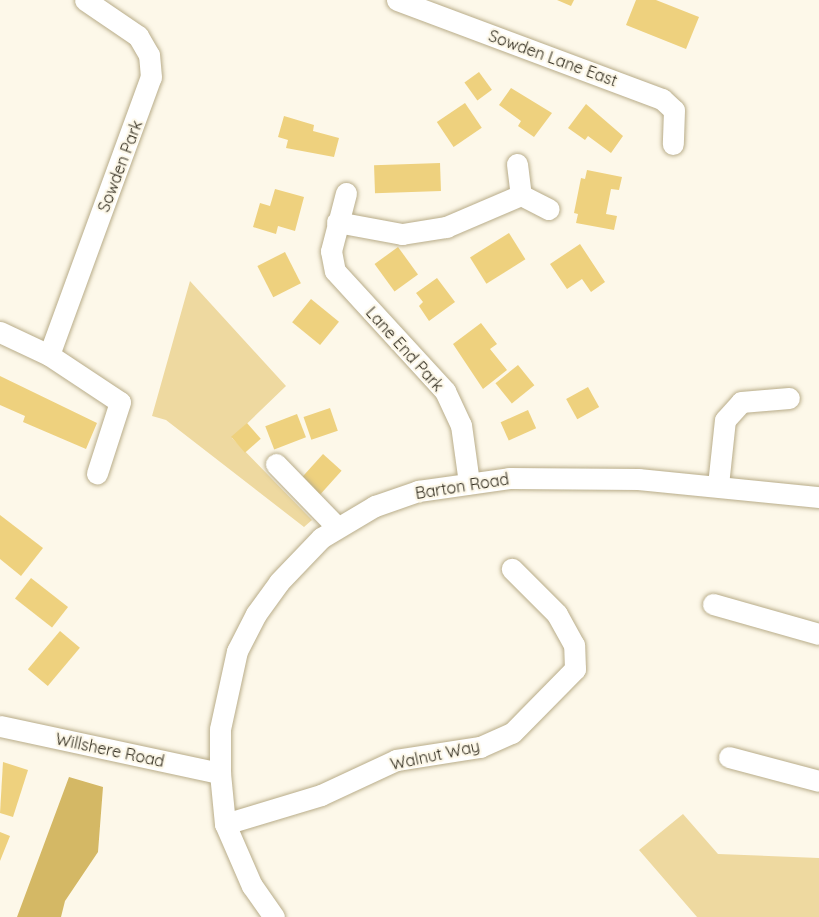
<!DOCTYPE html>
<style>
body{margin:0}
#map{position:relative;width:819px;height:917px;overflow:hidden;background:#fdf8e9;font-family:Quicksand,sans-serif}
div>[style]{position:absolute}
.green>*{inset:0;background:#eed9a0}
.forest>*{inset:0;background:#d4b865}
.building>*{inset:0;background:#eed17e;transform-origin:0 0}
.roads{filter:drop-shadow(0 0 2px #b8ac89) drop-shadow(0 0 2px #b8ac89)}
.minor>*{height:21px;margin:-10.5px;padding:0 10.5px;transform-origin:10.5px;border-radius:10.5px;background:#fff}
span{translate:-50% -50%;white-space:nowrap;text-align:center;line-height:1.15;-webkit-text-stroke:4.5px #fdf8e9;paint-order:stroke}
.street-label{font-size:16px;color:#2e291b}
</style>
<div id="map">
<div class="green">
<div style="clip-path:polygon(190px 281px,286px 386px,232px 438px,312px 520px,304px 527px,166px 420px,152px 416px)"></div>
<div style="clip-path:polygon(683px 814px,718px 854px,819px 858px,819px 917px,697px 917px,639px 850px)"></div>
</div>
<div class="forest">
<div style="clip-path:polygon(69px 777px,103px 787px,98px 852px,65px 901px,61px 917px,17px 917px)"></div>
</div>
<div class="building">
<div style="clip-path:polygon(557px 0,574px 0,571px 6px)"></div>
<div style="clip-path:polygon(636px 0,656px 0,699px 17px,686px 49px,626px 25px)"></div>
<div style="left:479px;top:72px;width:22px;height:18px;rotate:54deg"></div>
<div style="clip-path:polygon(511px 88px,552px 113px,534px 137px,518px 126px,521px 121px,499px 105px)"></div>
<div style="left:465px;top:103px;width:30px;height:34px;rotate:56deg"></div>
<div style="clip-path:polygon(586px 104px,623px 136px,611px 153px,588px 136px,585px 140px,568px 128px)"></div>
<div style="clip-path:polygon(284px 116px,314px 125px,313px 131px,339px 138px,334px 157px,286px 148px,288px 140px,278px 137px)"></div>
<div style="left:440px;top:163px;width:28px;height:66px;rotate:88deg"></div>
<div style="clip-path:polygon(587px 170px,622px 177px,619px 190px,611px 189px,606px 214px,617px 216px,614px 230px,576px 223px,578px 214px,574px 213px,581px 178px,585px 179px)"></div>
<div style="clip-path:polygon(275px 189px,304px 197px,295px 231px,278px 226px,276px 234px,253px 227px,260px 203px,270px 206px)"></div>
<div style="left:509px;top:233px;width:31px;height:46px;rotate:58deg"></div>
<div style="clip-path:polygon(580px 244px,605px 282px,591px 292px,582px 279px,567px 289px,550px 264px)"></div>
<div style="left:398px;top:247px;width:34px;height:29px;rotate:54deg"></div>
<div style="left:285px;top:252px;width:35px;height:31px;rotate:63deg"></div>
<div style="clip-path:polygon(437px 278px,455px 302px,429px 321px,419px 306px,423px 302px,416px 293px)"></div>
<div style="left:311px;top:299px;width:36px;height:30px;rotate:39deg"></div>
<div style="clip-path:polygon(481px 323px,497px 344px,490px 349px,507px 370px,483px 389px,453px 344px)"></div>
<div style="left:518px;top:365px;width:26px;height:29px;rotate:51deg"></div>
<div style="clip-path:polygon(0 376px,97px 423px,86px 449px,23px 422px,25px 416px,0 405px)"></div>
<div style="left:588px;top:387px;width:23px;height:25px;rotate:61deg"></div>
<div style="left:330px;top:408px;width:24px;height:28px;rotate:71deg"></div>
<div style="left:528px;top:410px;width:20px;height:30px;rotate:66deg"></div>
<div style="left:297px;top:414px;width:25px;height:34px;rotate:69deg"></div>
<div style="left:247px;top:423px;width:21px;height:21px;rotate:49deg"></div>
<div style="left:323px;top:454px;width:25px;height:34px;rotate:42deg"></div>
<div style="clip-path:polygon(0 515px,43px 548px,21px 576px,0 559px)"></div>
<div style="left:31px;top:578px;width:47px;height:26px;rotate:38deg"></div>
<div style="left:60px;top:631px;width:26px;height:50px;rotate:40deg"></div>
<div style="clip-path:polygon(3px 762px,28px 770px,13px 817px,0 813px)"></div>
<div style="clip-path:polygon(0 832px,10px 836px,0 861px)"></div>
</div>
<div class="roads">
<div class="minor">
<div style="left:397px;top:0;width:283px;rotate:20.5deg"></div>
<div style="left:662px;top:99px;width:16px;rotate:43deg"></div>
<div style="left:674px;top:110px;width:34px;rotate:92deg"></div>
<div style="left:517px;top:164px;width:31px;rotate:83deg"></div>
<div style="left:521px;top:195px;width:31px;rotate:27deg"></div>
<div style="left:346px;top:193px;width:60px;rotate:104.5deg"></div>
<div style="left:331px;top:251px;width:20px;rotate:79deg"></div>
<div style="left:335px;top:271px;width:163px;rotate:47.5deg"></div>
<div style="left:445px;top:391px;width:38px;rotate:65deg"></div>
<div style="left:461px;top:425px;width:59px;rotate:82.1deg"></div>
<div style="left:337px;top:222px;width:66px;rotate:10.5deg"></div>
<div style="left:402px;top:234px;width:45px;rotate:-9deg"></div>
<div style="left:446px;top:227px;width:82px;rotate:-23.1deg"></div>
<div style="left:0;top:332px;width:54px;rotate:25.1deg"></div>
<div style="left:49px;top:355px;width:85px;rotate:33.5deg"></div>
<div style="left:120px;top:402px;width:75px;rotate:107.9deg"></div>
<div style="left:49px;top:355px;width:296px;rotate:-69.9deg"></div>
<div style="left:151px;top:77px;width:22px;rotate:-95deg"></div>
<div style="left:149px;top:55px;width:22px;rotate:-120deg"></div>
<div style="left:138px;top:36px;width:64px;rotate:-145.8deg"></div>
<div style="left:276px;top:464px;width:88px;rotate:45.9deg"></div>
<div style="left:718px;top:485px;width:65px;rotate:-83.9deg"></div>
<div style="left:725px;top:420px;width:24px;rotate:-48deg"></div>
<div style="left:741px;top:402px;width:48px;rotate:-4.8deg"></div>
<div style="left:713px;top:604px;width:110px;rotate:15.8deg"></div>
<div style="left:0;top:726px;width:225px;rotate:12.1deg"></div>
<div style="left:729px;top:757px;width:93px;rotate:14.9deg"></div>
<div style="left:225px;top:824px;width:100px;rotate:-16.8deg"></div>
<div style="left:321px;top:795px;width:83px;rotate:-25deg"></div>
<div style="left:396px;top:760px;width:85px;rotate:-8.8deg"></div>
<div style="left:480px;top:747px;width:35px;rotate:-24deg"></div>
<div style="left:512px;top:733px;width:90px;rotate:-45.5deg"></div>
<div style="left:575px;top:669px;width:24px;rotate:-92deg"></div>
<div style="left:574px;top:645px;width:35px;rotate:-119deg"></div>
<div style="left:557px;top:614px;width:64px;rotate:-135deg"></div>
<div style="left:274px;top:917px;width:38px;rotate:-125deg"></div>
<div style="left:252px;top:886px;width:68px;rotate:-113.5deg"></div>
<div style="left:225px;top:824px;width:51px;rotate:-95.6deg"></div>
<div style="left:220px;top:773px;width:44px;rotate:-90deg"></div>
<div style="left:220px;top:729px;width:80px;rotate:-77.7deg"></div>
<div style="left:237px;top:651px;width:42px;rotate:-62.8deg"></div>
<div style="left:256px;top:614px;width:39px;rotate:-54deg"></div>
<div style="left:279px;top:582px;width:61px;rotate:-46.3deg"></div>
<div style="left:321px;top:538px;width:63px;rotate:-30.7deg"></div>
<div style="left:375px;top:506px;width:46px;rotate:-19.2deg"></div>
<div style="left:418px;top:491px;width:92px;rotate:-8.1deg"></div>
<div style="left:509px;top:478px;width:129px;rotate:0.4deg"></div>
<div style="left:638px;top:479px;width:182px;rotate:5.7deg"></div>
</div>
</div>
<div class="street-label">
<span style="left:553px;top:58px;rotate:20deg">Sowden Lane East</span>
<span style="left:120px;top:166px;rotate:-69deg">Sowden Park</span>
<span style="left:405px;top:349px;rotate:48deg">Lane End Park</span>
<span style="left:462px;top:486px;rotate:-9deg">Barton Road</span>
<span style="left:110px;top:750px;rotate:12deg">Willshere Road</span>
<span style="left:435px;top:755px;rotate:-12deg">Walnut Way</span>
</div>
</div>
